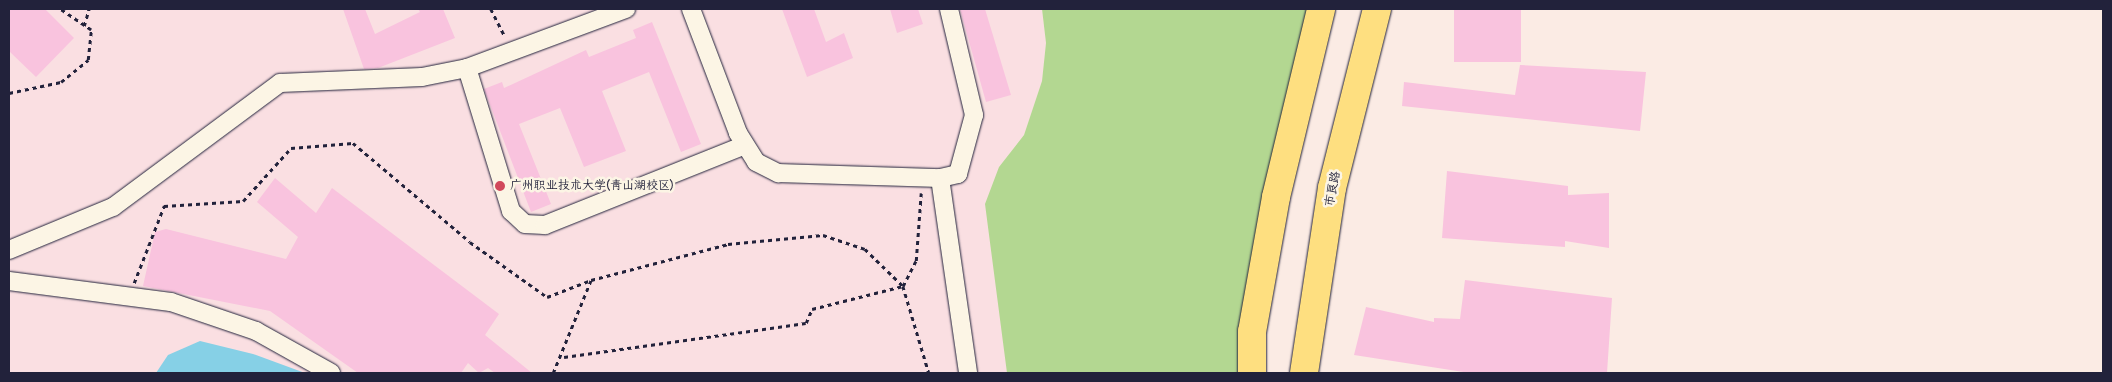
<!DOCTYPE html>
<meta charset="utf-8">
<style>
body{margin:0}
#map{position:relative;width:2112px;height:382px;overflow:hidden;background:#fbebe4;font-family:Pangolin,"LXGW WenKai TC",sans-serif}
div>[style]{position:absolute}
.built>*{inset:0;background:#fadfe2}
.green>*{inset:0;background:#b3d791}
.water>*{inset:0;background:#86d0e6}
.building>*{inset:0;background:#f9c3de;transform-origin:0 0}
.path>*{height:2.5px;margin-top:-1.25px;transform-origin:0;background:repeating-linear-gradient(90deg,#22223b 0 4px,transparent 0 8px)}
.roads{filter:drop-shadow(0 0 1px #22223b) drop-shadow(0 0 1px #22223b)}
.street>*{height:18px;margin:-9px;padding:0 9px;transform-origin:9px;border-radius:9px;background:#fcf5e5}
.highway>*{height:28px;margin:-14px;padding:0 14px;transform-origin:14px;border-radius:14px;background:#fedf80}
.dots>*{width:14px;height:14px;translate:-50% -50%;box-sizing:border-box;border:2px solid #fcf5e5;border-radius:50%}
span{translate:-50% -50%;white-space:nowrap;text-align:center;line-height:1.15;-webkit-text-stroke:5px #fcf5e5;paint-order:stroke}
.poi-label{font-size:12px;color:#22223b}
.left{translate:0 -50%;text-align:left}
.street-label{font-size:12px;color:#22223b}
.frame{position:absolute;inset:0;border:10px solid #22223b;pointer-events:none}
</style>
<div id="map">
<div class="built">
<div style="clip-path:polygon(9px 9px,1042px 9px,1046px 43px,1042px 81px,1024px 135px,999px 167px,1007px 373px,9px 373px)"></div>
</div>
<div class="green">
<div style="clip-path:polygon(1042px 9px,1323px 9px,1250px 373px,1007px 373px,985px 204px,999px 167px,1024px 135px,1042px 81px,1046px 43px)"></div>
</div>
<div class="water">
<div style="clip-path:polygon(200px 341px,253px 354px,305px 373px,156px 373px,168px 355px)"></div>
</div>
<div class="building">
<div style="clip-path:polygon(9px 9px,45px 9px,74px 38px,36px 77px,9px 51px)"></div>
<div style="clip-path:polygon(343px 9px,365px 9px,375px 34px,420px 12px,418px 9px,443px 9px,455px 38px,378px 68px,364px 69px)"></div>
<div style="clip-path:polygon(782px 9px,814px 9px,826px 42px,844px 33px,853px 58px,807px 77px)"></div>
<div style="clip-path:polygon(890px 9px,918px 9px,923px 24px,897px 33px)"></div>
<div style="clip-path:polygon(960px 9px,985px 9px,1011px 95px,986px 102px)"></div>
<div style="left:1454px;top:9px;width:67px;height:53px"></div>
<div style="clip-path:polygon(652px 22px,701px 144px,681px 152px,649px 72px,602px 91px,626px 151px,584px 167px,560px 108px,519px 124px,551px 204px,531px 212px,484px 89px,502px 82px,504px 88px,586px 50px,589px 57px,636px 38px,633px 30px)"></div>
<div style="clip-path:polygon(1520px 65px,1646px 72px,1640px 131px,1402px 106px,1404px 82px,1515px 95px)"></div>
<div style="clip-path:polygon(1447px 171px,1568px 186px,1568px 195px,1609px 193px,1609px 248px,1565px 241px,1565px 247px,1442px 238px)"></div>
<div style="clip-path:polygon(275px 178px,316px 213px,332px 188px,499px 314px,485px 335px,532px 373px,495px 373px,488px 368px,479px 373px,468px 363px,461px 373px,358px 373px,270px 311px,143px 286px,155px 232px,166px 229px,286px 259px,298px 237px,257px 202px)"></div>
<div style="clip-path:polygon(1465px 280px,1612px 298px,1607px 373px,1470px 373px,1354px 355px,1366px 307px,1434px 322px,1434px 318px,1460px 319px)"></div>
</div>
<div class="path">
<div style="left:491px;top:9px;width:31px;rotate:63deg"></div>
<div style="left:84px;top:26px;width:18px;rotate:-74deg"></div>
<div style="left:9px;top:93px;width:53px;rotate:-11.9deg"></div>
<div style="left:61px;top:82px;width:35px;rotate:-39deg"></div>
<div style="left:88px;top:60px;width:30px;rotate:-84deg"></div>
<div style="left:91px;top:30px;width:37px;rotate:-146deg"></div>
<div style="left:134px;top:283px;width:83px;rotate:-68.7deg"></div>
<div style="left:164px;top:206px;width:79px;rotate:-3.6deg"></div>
<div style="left:243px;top:201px;width:72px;rotate:-47.8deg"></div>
<div style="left:291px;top:148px;width:62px;rotate:-4.6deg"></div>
<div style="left:353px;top:143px;width:153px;rotate:40.2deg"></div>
<div style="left:470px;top:242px;width:95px;rotate:35.5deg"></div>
<div style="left:547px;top:297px;width:47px;rotate:-21.1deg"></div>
<div style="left:564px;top:357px;width:244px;rotate:-8deg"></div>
<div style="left:806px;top:323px;width:15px;rotate:-67deg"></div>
<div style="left:812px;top:309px;width:94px;rotate:-14.2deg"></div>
<div style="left:903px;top:286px;width:28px;rotate:-63deg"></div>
<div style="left:916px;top:261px;width:68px;rotate:-85.8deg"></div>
<div style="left:553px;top:373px;width:100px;rotate:-67.8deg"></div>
<div style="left:591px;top:280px;width:142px;rotate:-14.7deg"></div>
<div style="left:728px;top:244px;width:95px;rotate:-5.4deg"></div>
<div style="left:823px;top:235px;width:44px;rotate:18.4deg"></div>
<div style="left:865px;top:249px;width:53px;rotate:44.2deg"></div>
<div style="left:903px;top:286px;width:91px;rotate:73.4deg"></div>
</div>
<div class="roads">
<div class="street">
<div style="left:691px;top:9px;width:133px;rotate:69.2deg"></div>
<div style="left:738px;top:133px;width:34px;rotate:58deg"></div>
<div style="left:756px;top:162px;width:25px;rotate:27deg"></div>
<div style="left:778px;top:173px;width:162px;rotate:1.8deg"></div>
<div style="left:949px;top:9px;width:109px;rotate:76.7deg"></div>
<div style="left:974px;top:115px;width:61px;rotate:105.2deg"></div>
<div style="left:958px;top:174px;width:18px;rotate:167deg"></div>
<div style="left:940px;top:178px;width:197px;rotate:81.8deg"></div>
<div style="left:467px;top:68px;width:150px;rotate:72.9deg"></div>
<div style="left:511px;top:211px;width:19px;rotate:43deg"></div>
<div style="left:525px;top:224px;width:20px;rotate:3deg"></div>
<div style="left:545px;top:225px;width:215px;rotate:-21.8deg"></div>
<div style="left:9px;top:250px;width:113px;rotate:-22.5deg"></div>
<div style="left:113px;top:207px;width:208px;rotate:-36.6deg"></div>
<div style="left:280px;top:83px;width:142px;rotate:-2.4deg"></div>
<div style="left:422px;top:77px;width:46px;rotate:-11.3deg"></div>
<div style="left:467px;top:68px;width:170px;rotate:-20.4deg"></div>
<div style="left:9px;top:281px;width:163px;rotate:7.4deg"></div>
<div style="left:171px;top:302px;width:90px;rotate:18.8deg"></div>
<div style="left:256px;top:331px;width:86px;rotate:29.2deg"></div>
</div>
<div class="highway">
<div style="left:1252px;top:373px;width:41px;rotate:-90deg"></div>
<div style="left:1252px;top:332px;width:137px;rotate:-79.9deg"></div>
<div style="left:1276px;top:197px;width:193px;rotate:-76.5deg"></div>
<div style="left:1304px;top:373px;width:187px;rotate:-81.4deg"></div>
<div style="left:1332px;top:188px;width:185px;rotate:-75.9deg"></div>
</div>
</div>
<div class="dots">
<div style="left:500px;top:186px;background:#d1495b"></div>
</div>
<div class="poi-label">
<span class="left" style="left:510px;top:186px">广州职业技术大学(青山湖校区)</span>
</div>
<div class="street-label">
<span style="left:1333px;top:189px;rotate:-79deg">市良路</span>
</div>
<div class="frame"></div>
</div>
